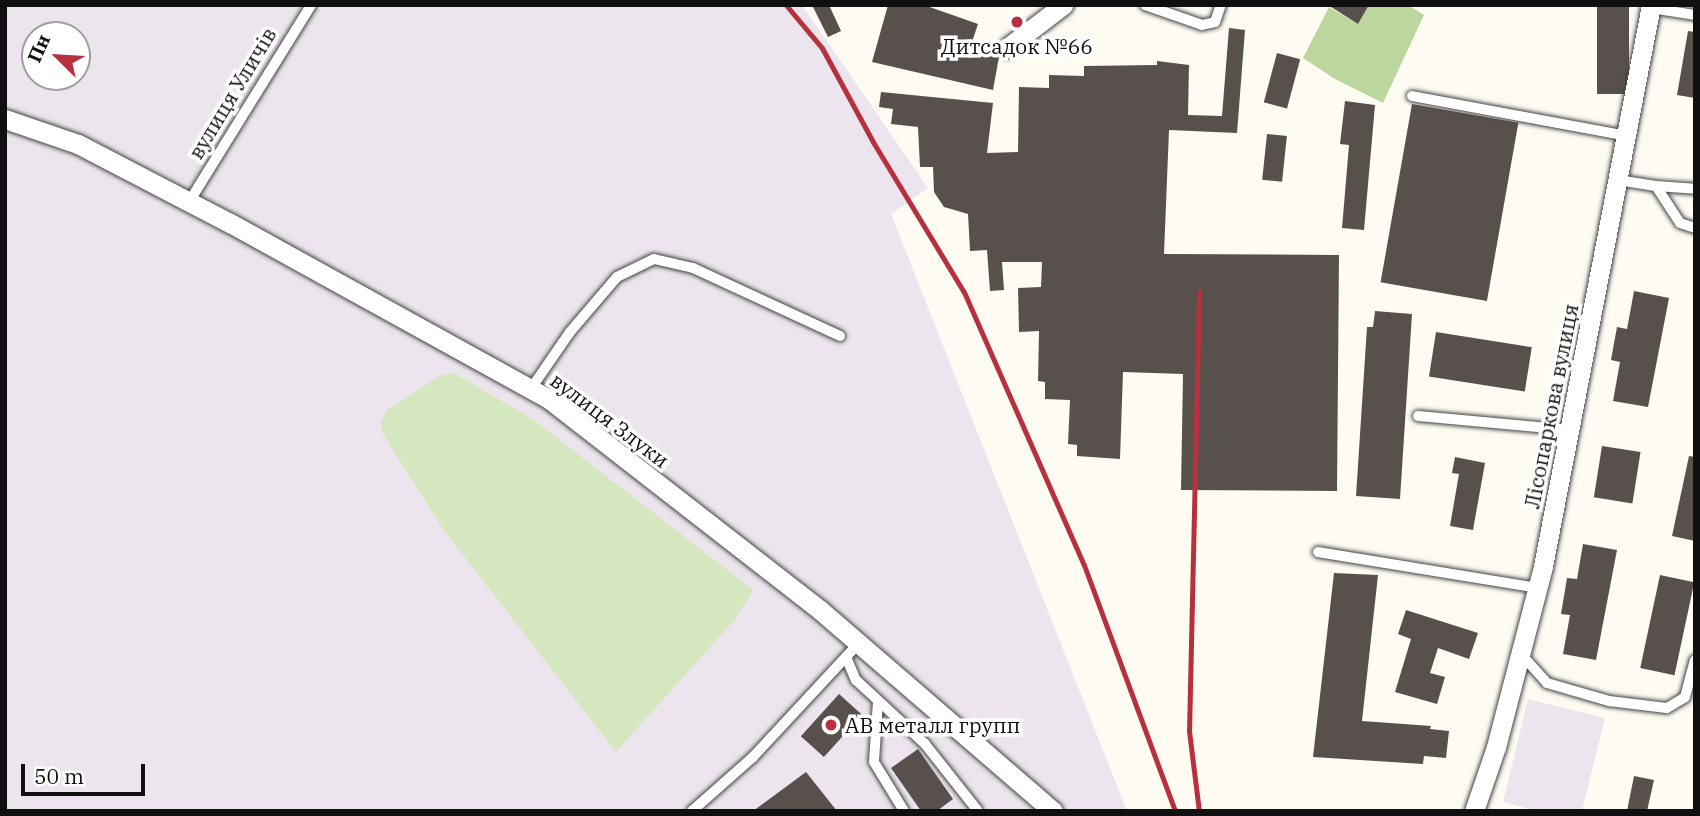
<!DOCTYPE html>
<meta charset="utf-8">
<style>
body{margin:0}
#map{position:relative;width:1700px;height:816px;overflow:hidden;background:#fefbf3;font-family:"IBM Plex Serif",serif}
div>[style]{position:absolute}
.industrial>*{inset:0;background:#ece5ed}
.green>*{inset:0;background:#d5e7be}
.forest>*{inset:0;background:#bbd79e}
.building>*{inset:0;background:#58504d;transform-origin:0 0}
.roads{filter:drop-shadow(0 0 2px #434343) drop-shadow(0 0 2px #434343)}
.service>*{height:10px;margin:-5px;padding:0 5px;transform-origin:5px;border-radius:5px;background:#fff}
.minor>*{height:19px;margin:-9.5px;padding:0 9.5px;transform-origin:9.5px;border-radius:9.5px;background:#fff}
.rail>*{height:5px;margin:-2.5px;padding:0 2.5px;transform-origin:2.5px;border-radius:2.5px;background:#b7303d}
.dots>*{width:19px;height:19px;translate:-50% -50%;box-sizing:border-box;border:4px solid #fff;border-radius:50%}
span{translate:-50% -50%;white-space:nowrap;text-align:center;line-height:1.15;-webkit-text-stroke:7px #fff;paint-order:stroke}
.poi-label{font-size:21px;color:#101010}
.left{translate:0 -50%;text-align:left}
.street-label{font-size:21px;color:#101010}
.frame{position:absolute;inset:0;border:7px solid #101010;pointer-events:none}
.north{position:absolute;left:21px;top:21px;width:70px;height:70px;box-sizing:border-box;background:#fff;border:2px solid #9f9f9f;border-radius:50%;rotate:294deg;font-size:19px;font-weight:700;line-height:28px;text-align:center;color:#101010}
.north::after{content:'';display:block;margin:auto;width:24px;height:32px;background:#b7303d;clip-path:polygon(50% 0,100% 100%,50% 72%,0 100%)}
.scale{position:absolute;left:21px;top:764px;width:124px;height:32px;box-sizing:border-box;border:4px solid #101010;border-top:0;padding-left:9px;font-size:21px;line-height:24px;white-space:nowrap;color:#101010;-webkit-text-stroke:5px #fff;paint-order:stroke}
</style>
<div id="map">
<div class="industrial">
<div style="clip-path:polygon(evenodd,5px 5px,802px 5px,928px 188px,891px 214px,1127px 811px,5px 811px,5px 5px,35px 35px,77px 35px,77px 77px,35px 77px,35px 35px)"></div>
<div style="clip-path:polygon(1528px 699px,1605px 718px,1582px 811px,1538px 811px,1503px 802px)"></div>
</div>
<div class="green">
<div style="clip-path:polygon(454px 373px,534px 420px,753px 590px,736px 618px,616px 752px,443px 529px,383px 434px,381px 422px,387px 410px,441px 375px)"></div>
</div>
<div class="forest">
<div style="clip-path:polygon(1369px 5px,1408px 5px,1424px 15px,1383px 103px,1335px 79px,1303px 58px,1329px 7px,1358px 24px)"></div>
</div>
<div class="building">
<div style="clip-path:polygon(812px 5px,829px 5px,841px 31px,828px 37px)"></div>
<div style="clip-path:polygon(888px 5px,924px 5px,978px 24px,971px 45px,995px 51px,999px 57px,993px 90px,872px 62px)"></div>
<div style="clip-path:polygon(1328px 5px,1369px 5px,1358px 24px)"></div>
<div style="left:1597px;top:5px;width:32px;height:89px"></div>
<div style="clip-path:polygon(1229px 28px,1245px 30px,1237px 133px,1169px 130px,1164px 254px,1339px 255px,1337px 491px,1181px 490px,1183px 374px,1123px 372px,1120px 459px,1077px 456px,1077px 445px,1068px 444px,1070px 400px,1045px 399px,1045px 382px,1038px 381px,1039px 331px,1019px 332px,1018px 288px,1041px 287px,1042px 262px,1002px 262px,1004px 290px,990px 291px,987px 250px,970px 251px,968px 214px,944px 207px,934px 192px,933px 167px,920px 167px,918px 127px,891px 124px,893px 109px,879px 107px,881px 92px,993px 103px,987px 153px,1018px 152px,1019px 87px,1049px 88px,1049px 75px,1084px 76px,1084px 66px,1157px 65px,1157px 61px,1189px 65px,1188px 115px,1222px 116px)"></div>
<div style="clip-path:polygon(1688px 31px,1695px 32px,1695px 98px,1677px 95px)"></div>
<div style="left:1277px;top:53px;width:24px;height:51px;rotate:15deg"></div>
<div style="clip-path:polygon(1345px 101px,1375px 105px,1364px 230px,1342px 228px,1349px 145px,1340px 144px)"></div>
<div style="left:1412px;top:104px;width:108px;height:181px;rotate:10deg"></div>
<div style="left:1267px;top:134px;width:20px;height:46px;rotate:6deg"></div>
<div style="clip-path:polygon(1634px 291px,1669px 298px,1648px 407px,1613px 401px,1620px 362px,1611px 360px,1617px 327px,1627px 329px)"></div>
<div style="clip-path:polygon(1375px 311px,1412px 314px,1400px 499px,1356px 496px,1367px 327px,1373px 327px)"></div>
<div style="left:1436px;top:332px;width:97px;height:45px;rotate:9deg"></div>
<div style="left:1602px;top:446px;width:39px;height:52px;rotate:9deg"></div>
<div style="clip-path:polygon(1689px 456px,1695px 457px,1695px 541px,1672px 536px)"></div>
<div style="clip-path:polygon(1455px 457px,1485px 463px,1473px 530px,1450px 526px,1459px 474px,1452px 473px)"></div>
<div style="clip-path:polygon(1583px 544px,1617px 550px,1596px 660px,1563px 654px,1570px 615px,1561px 614px,1567px 578px,1577px 579px)"></div>
<div style="clip-path:polygon(1334px 573px,1378px 575px,1362px 721px,1431px 726px,1430px 729px,1449px 731px,1446px 758px,1424px 756px,1423px 764px,1313px 757px)"></div>
<div style="left:1660px;top:575px;width:35px;height:95px;rotate:12deg"></div>
<div style="clip-path:polygon(1406px 610px,1478px 633px,1469px 659px,1438px 648px,1430px 673px,1445px 677px,1437px 704px,1395px 692px,1411px 639px,1398px 634px)"></div>
<div style="left:839px;top:694px;width:31px;height:57px;rotate:42deg"></div>
<div style="clip-path:polygon(918px 749px,953px 799px,937px 811px,921px 811px,891px 768px)"></div>
<div style="clip-path:polygon(806px 772px,837px 811px,753px 811px)"></div>
<div style="clip-path:polygon(1634px 776px,1654px 780px,1647px 811px,1627px 811px)"></div>
</div>
<div class="roads">
<div class="service">
<div style="left:1145px;top:5px;width:60px;rotate:19.3deg"></div>
<div style="left:1202px;top:25px;width:13px;rotate:-13deg"></div>
<div style="left:1215px;top:22px;width:18px;rotate:-71deg"></div>
<div style="left:1651px;top:8px;width:45px;rotate:9deg"></div>
<div style="left:1412px;top:96px;width:219px;rotate:10.5deg"></div>
<div style="left:1618px;top:180px;width:38px;rotate:9deg"></div>
<div style="left:1656px;top:186px;width:44px;rotate:57deg"></div>
<div style="left:1680px;top:223px;width:16px;rotate:18deg"></div>
<div style="left:1656px;top:186px;width:39px;rotate:4deg"></div>
<div style="left:189px;top:202px;width:232px;rotate:-58.2deg"></div>
<div style="left:530px;top:390px;width:70px;rotate:-55.4deg"></div>
<div style="left:570px;top:332px;width:72px;rotate:-49.5deg"></div>
<div style="left:617px;top:277px;width:41px;rotate:-25.9deg"></div>
<div style="left:654px;top:259px;width:40px;rotate:13deg"></div>
<div style="left:693px;top:268px;width:162px;rotate:24.8deg"></div>
<div style="left:1418px;top:416px;width:153px;rotate:5.3deg"></div>
<div style="left:1318px;top:552px;width:222px;rotate:9.3deg"></div>
<div style="left:1521px;top:654px;width:39px;rotate:48deg"></div>
<div style="left:1547px;top:683px;width:65px;rotate:16.2deg"></div>
<div style="left:1609px;top:701px;width:58px;rotate:6.9deg"></div>
<div style="left:1667px;top:708px;width:21px;rotate:-31deg"></div>
<div style="left:1685px;top:697px;width:38px;rotate:-75deg"></div>
<div style="left:846px;top:657px;width:25px;rotate:67deg"></div>
<div style="left:856px;top:680px;width:94px;rotate:42.8deg"></div>
<div style="left:925px;top:744px;width:85px;rotate:51.7deg"></div>
<div style="left:878px;top:701px;width:61px;rotate:93.8deg"></div>
<div style="left:874px;top:762px;width:57px;rotate:58.5deg"></div>
<div style="left:692px;top:811px;width:81px;rotate:-41.5deg"></div>
<div style="left:753px;top:757px;width:154px;rotate:-47.1deg"></div>
</div>
<div class="minor">
<div style="left:1007px;top:48px;width:71px;rotate:-37.5deg"></div>
<div style="left:5px;top:119px;width:77px;rotate:18.9deg"></div>
<div style="left:78px;top:144px;width:171px;rotate:27.5deg"></div>
<div style="left:230px;top:223px;width:364px;rotate:28.9deg"></div>
<div style="left:549px;top:399px;width:343px;rotate:37.9deg"></div>
<div style="left:820px;top:610px;width:308px;rotate:40.8deg"></div>
<div style="left:1474px;top:811px;width:68px;rotate:-71deg"></div>
<div style="left:1496px;top:747px;width:187px;rotate:-75.4deg"></div>
<div style="left:1543px;top:566px;width:571px;rotate:-79.1deg"></div>
</div>
</div>
<div class="rail">
<div style="left:786px;top:5px;width:56px;rotate:50.1deg"></div>
<div style="left:822px;top:48px;width:107px;rotate:61.5deg"></div>
<div style="left:873px;top:142px;width:175px;rotate:58.8deg"></div>
<div style="left:964px;top:292px;width:298px;rotate:66.3deg"></div>
<div style="left:1084px;top:565px;width:262px;rotate:69.7deg"></div>
<div style="left:1199px;top:291px;width:440px;rotate:91.3deg"></div>
<div style="left:1189px;top:731px;width:81px;rotate:82.9deg"></div>
</div>
<div class="dots">
<div style="left:1017px;top:22px;background:#b7303d"></div>
<div style="left:831px;top:725px;background:#b7303d"></div>
</div>
<div class="poi-label">
<span style="left:1017px;top:46px">Дитсадок №66</span>
<span class="left" style="left:845px;top:725px">АВ металл групп</span>
</div>
<div class="street-label">
<span style="left:232px;top:93px;rotate:-59deg">вулиця Уличів</span>
<span style="left:1551px;top:406px;rotate:-79deg">Лісопаркова вулиця</span>
<span style="left:610px;top:420px;rotate:37deg">вулиця Злуки</span>
</div>
<div class="frame"></div>
<div class="north">Пн</div>
<div class="scale">50 m</div>
</div>
